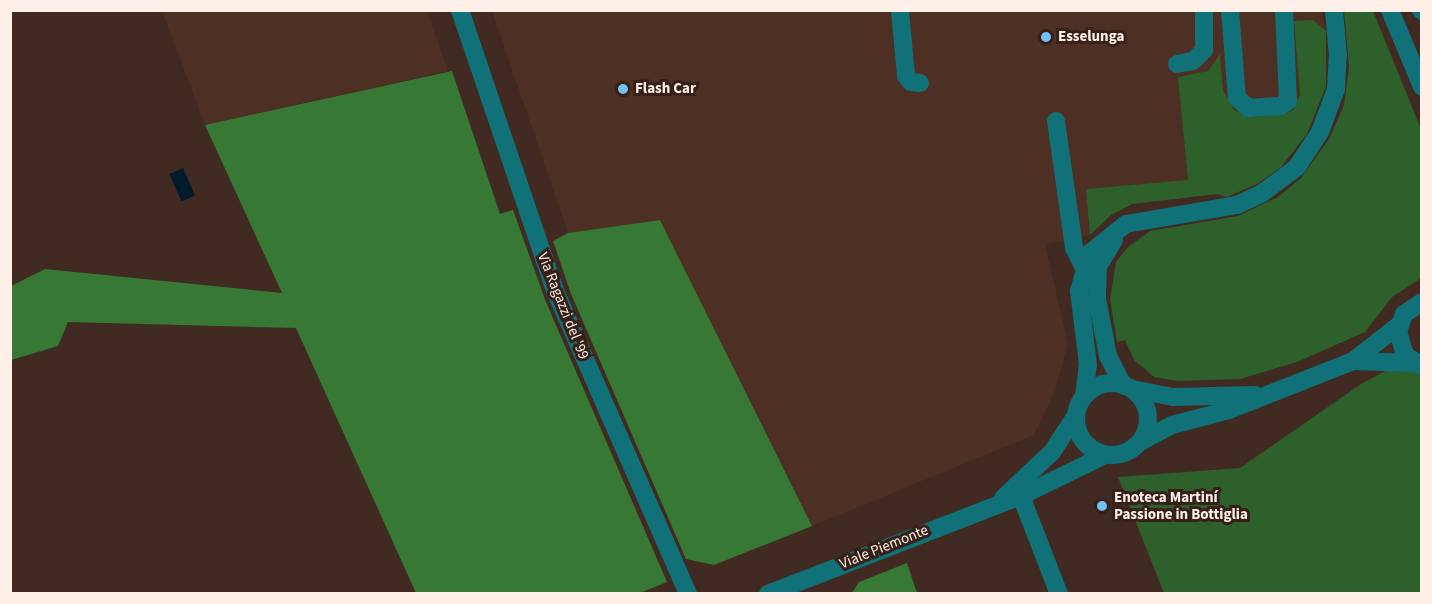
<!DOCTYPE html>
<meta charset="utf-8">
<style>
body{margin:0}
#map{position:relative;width:1432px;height:604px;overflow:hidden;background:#412a21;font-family:"Source Sans 3",sans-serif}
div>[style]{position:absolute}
.built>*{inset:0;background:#4d2f23}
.green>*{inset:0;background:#2d602b}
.forest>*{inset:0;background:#367834}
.water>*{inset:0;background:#001b2c;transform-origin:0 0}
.minor>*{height:18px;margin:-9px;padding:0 9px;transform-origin:9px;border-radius:9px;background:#107178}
.minor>.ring{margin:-9px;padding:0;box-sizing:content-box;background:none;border:18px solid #107178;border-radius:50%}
.dots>*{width:16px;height:16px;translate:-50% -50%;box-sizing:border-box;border:3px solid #362017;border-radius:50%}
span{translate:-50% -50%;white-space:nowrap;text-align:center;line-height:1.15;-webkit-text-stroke:6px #362017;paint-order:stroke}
.poi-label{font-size:15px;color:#ffefe9;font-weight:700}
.left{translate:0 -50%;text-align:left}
.street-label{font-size:15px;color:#ffefe9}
.frame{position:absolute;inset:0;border:12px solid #ffefe9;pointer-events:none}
</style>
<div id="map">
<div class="built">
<div style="clip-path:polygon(162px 11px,427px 11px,448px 71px,205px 125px)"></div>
<div style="clip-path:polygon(492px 11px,1321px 11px,1326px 31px,1327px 76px,1307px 134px,1281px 167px,1259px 183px,1227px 197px,1217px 194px,1132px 204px,1111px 215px,1090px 235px,1045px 244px,1068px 344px,1055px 391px,1034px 435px,812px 526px,660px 220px,568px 233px)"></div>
</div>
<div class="green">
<div style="clip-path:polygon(1344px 11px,1373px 11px,1421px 129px,1421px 278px,1392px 297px,1365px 332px,1297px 362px,1240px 379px,1177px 381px,1154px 377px,1134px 360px,1125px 340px,1117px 342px,1110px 299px,1116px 262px,1128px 247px,1150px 231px,1238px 216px,1278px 197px,1301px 178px,1329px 139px,1344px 105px,1349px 67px)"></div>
<div style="clip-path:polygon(1313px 20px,1326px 31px,1326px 86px,1307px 134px,1281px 167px,1259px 183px,1227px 197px,1217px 194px,1132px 204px,1111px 215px,1090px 235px,1086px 189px,1188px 180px,1178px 77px,1208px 71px,1220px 54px,1223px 90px,1233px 109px,1248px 117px,1286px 114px,1294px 109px,1300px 94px,1294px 21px)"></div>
<div style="clip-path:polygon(1421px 352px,1421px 593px,1164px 593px,1118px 477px,1240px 468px,1361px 384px)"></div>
</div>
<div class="forest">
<div style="clip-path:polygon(452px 71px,500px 214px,513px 210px,546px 302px,667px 582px,640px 593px,416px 593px,296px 328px,68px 322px,58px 346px,11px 360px,11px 286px,45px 269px,282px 293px,205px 125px)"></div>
<div style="clip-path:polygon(660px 220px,812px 526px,714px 565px,686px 559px,571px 294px,553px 241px,568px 233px)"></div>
<div style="clip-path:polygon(907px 563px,917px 593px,852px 593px,859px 582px)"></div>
</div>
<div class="water">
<div style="left:183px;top:168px;width:30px;height:15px;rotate:66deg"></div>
</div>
<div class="minor">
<div style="left:460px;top:10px;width:299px;rotate:71.3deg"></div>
<div style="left:556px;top:293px;width:329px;rotate:66.3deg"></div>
<div style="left:900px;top:10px;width:66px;rotate:84.8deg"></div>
<div style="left:906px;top:76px;width:8px;rotate:50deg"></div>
<div style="left:911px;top:82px;width:9px;rotate:6deg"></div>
<div style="left:1230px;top:10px;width:88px;rotate:85.5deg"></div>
<div style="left:1237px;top:98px;width:16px;rotate:40deg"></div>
<div style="left:1249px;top:108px;width:32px;rotate:-4deg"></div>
<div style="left:1281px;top:106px;width:9px;rotate:-36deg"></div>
<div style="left:1288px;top:101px;width:91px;rotate:-92.5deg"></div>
<div style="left:1390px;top:10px;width:83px;rotate:67.4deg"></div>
<div style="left:1421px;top:10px;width:1px;rotate:45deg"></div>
<div style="left:1177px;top:64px;width:16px;rotate:-11deg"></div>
<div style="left:1193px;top:61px;width:16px;rotate:-45deg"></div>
<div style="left:1204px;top:50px;width:40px;rotate:-90deg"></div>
<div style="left:1056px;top:121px;width:128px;rotate:81.9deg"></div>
<div style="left:1074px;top:248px;width:20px;rotate:63deg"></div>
<div style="left:1114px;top:240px;width:31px;rotate:121deg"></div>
<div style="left:1098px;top:267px;width:32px;rotate:92deg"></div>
<div style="left:1097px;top:299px;width:58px;rotate:79.1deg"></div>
<div style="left:1108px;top:356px;width:33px;rotate:63deg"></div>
<div style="left:1422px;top:302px;width:22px;rotate:146deg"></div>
<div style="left:1404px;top:314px;width:18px;rotate:109deg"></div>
<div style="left:1398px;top:331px;width:25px;rotate:74deg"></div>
<div style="left:1405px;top:355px;width:20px;rotate:33deg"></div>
<div style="left:1353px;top:361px;width:61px;rotate:1.9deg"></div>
<div class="ring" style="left:1076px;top:383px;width:54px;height:54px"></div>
<div style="left:1132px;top:389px;width:42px;rotate:11deg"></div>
<div style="left:1173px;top:397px;width:82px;rotate:-1.4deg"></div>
<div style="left:1084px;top:396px;width:31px;rotate:-83deg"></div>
<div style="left:1088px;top:365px;width:75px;rotate:-96.9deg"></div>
<div style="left:1079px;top:291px;width:40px;rotate:-74deg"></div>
<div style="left:1090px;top:253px;width:46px;rotate:-38.9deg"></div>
<div style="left:1126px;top:224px;width:113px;rotate:-9.7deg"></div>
<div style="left:1237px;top:205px;width:26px;rotate:-25deg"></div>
<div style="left:1261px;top:194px;width:45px;rotate:-36.9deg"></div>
<div style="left:1297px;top:167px;width:42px;rotate:-56.7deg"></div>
<div style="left:1320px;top:132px;width:46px;rotate:-69.6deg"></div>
<div style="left:1336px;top:89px;width:33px;rotate:-87deg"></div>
<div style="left:1338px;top:56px;width:46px;rotate:-95deg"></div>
<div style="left:1140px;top:442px;width:36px;rotate:-28deg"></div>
<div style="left:1172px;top:425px;width:59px;rotate:-14.7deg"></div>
<div style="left:1229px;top:410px;width:133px;rotate:-21.6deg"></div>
<div style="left:1353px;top:361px;width:58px;rotate:-38deg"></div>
<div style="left:1021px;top:496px;width:105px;rotate:68.8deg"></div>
<div style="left:1003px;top:498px;width:67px;rotate:-43.2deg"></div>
<div style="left:1052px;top:452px;width:42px;rotate:-56.7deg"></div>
<div style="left:768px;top:594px;width:271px;rotate:-21.2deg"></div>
<div style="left:1021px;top:496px;width:93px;rotate:-26deg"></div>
</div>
<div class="dots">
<div style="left:1046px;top:37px;background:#71c1f5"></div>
<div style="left:623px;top:89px;background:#71c1f5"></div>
<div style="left:1102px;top:506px;background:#71c1f5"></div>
</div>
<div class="poi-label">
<span class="left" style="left:1058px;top:37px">Esselunga</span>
<span class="left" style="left:635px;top:89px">Flash Car</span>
<span class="left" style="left:1114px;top:506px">Enoteca Martiní<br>Passione in Bottiglia</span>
</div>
<div class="street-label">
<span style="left:563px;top:306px;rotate:68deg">Via Ragazzi del '99</span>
<span style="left:884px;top:547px;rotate:-22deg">Viale Piemonte</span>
</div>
<div class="frame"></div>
</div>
